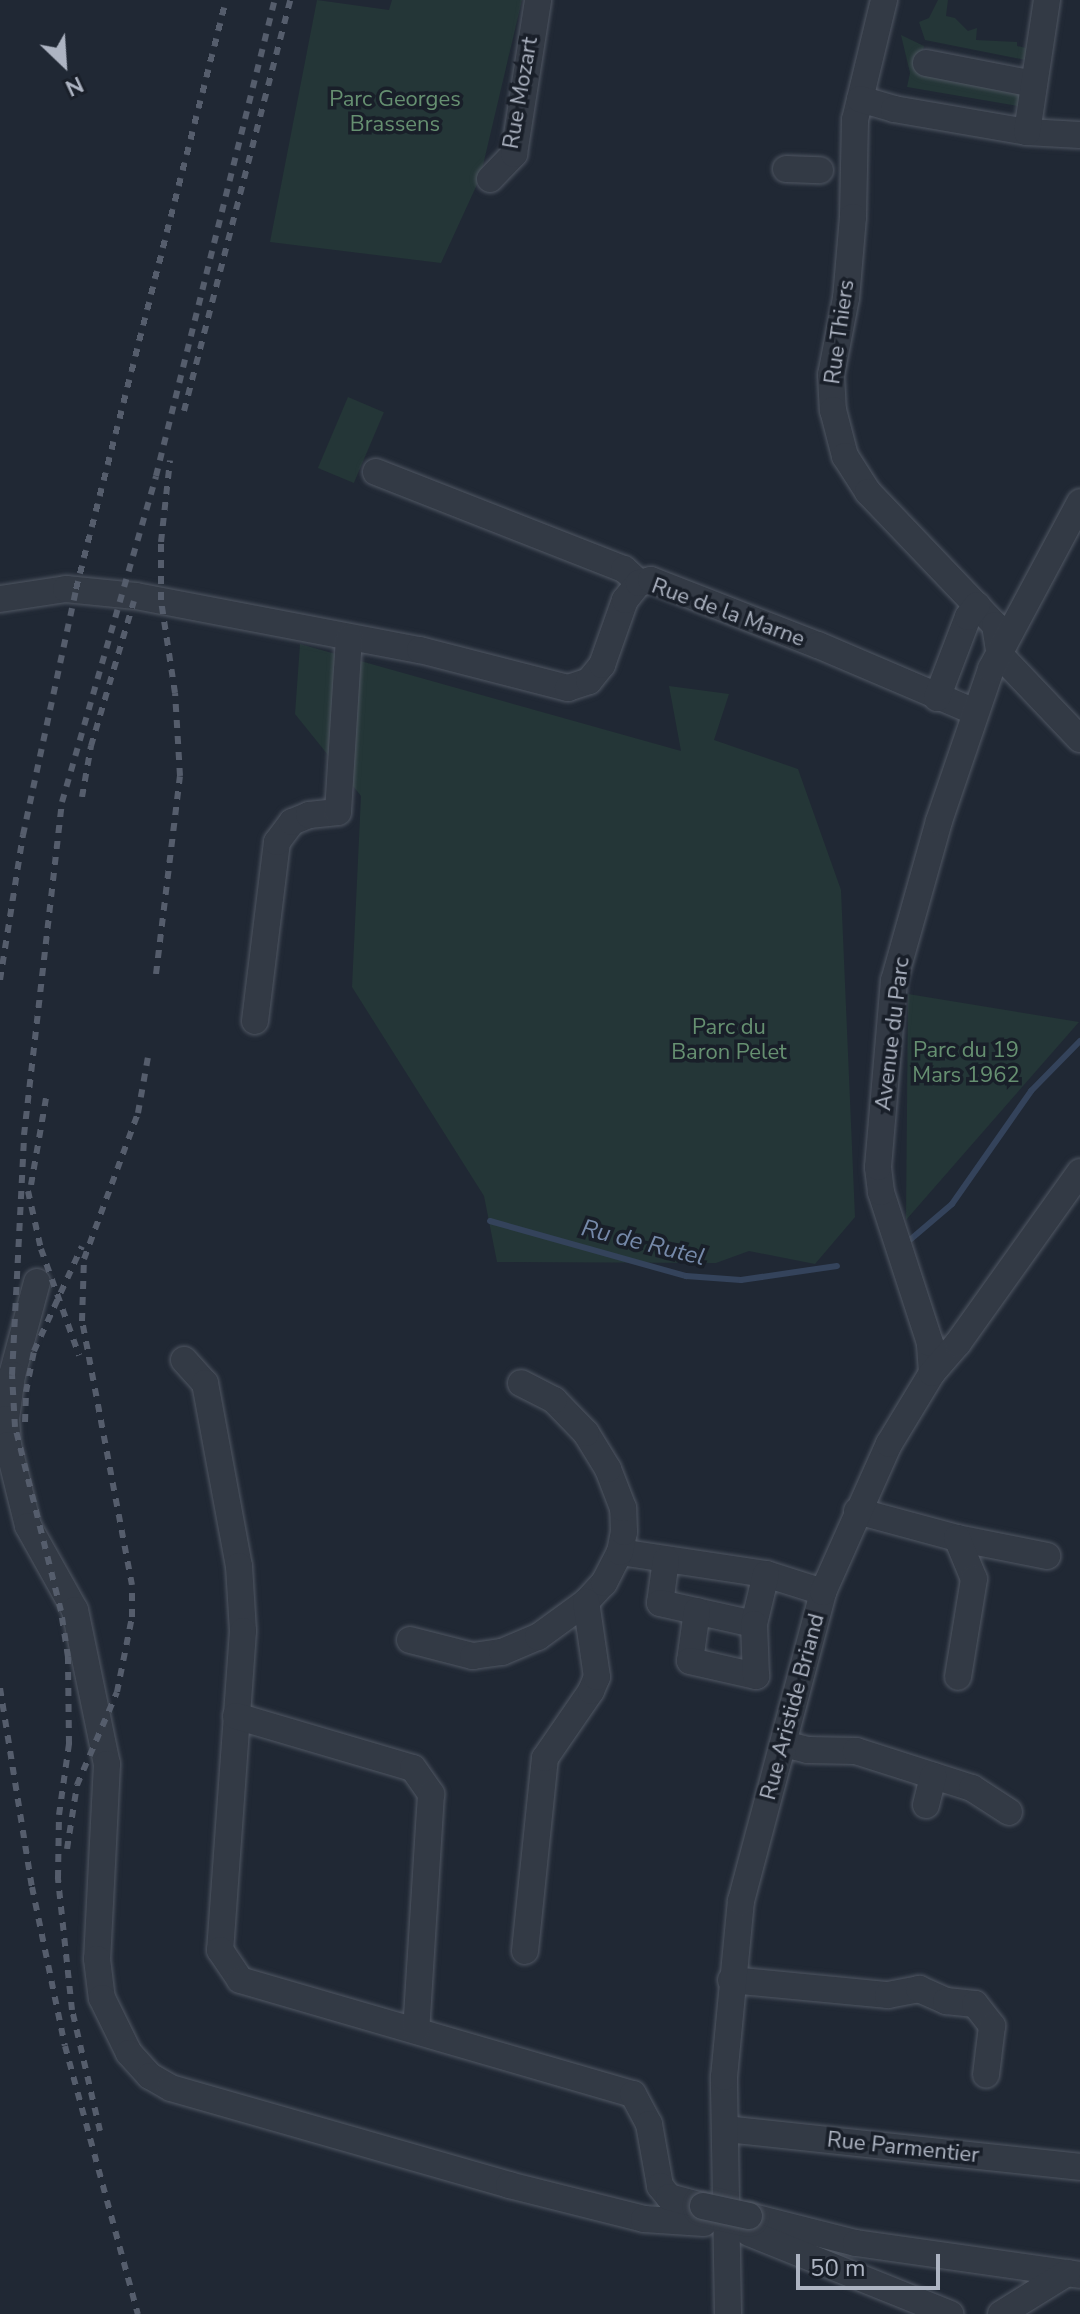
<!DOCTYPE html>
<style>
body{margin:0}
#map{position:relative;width:1080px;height:2314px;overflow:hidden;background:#202834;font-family:"Nunito Sans",sans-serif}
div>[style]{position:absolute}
.green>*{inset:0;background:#243637;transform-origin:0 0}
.stream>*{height:6px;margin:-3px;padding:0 3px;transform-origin:3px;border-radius:3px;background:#34435b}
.roads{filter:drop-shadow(0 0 2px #505763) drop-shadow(0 0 2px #505763)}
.minor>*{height:26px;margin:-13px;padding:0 13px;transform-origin:13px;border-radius:13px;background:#333a45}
.rail>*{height:6px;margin-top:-3px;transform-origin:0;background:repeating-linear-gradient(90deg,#555d6c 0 8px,transparent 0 16px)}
.bridges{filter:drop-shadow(0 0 2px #505763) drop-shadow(0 0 2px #505763)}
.minor-bridge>*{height:26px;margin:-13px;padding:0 13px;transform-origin:13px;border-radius:13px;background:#333a45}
span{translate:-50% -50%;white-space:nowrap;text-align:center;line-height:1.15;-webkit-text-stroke:7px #191f29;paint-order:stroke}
.street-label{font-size:22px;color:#adb4c2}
.park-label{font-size:22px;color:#669071}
.water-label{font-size:24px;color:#768aaa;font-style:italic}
.north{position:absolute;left:24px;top:24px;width:80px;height:80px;-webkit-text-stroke:6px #191f29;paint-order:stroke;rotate:155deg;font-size:22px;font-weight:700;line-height:32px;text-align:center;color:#adb4c2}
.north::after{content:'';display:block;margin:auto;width:28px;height:36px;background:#adb4c2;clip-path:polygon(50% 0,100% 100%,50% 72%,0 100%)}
.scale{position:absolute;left:796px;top:2254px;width:144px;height:36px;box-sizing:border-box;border:4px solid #adb4c2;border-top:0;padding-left:10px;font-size:24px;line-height:28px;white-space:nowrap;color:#adb4c2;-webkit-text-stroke:6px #191f29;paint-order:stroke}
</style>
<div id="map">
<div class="green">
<div style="clip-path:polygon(317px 0,389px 10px,392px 0,522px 0,480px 178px,441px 263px,270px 242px)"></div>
<div style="clip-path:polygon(938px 0,948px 0,946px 16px,955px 18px,968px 31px,977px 28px,976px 40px,1017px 42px,1017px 46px,1031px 49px,1026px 60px,925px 40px,919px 22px,929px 18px)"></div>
<div style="clip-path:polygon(901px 35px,924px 46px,918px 74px,1022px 95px,1018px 106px,907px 87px,910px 73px)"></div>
<div style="left:348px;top:397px;width:39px;height:77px;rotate:23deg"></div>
<div style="clip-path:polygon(300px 644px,681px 751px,669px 686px,729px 694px,714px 740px,798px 769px,841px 890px,855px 1217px,815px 1264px,749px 1251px,716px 1263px,497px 1262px,484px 1196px,352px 987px,361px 796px,295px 714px)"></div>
<div style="clip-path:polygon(908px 994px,1079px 1022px,906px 1220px)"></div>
</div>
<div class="stream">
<div style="left:490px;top:1221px;width:204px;rotate:15.7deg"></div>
<div style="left:686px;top:1276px;width:55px;rotate:4.2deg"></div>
<div style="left:741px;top:1280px;width:97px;rotate:-8.3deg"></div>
<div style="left:911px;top:1239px;width:54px;rotate:-40.5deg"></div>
<div style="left:952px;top:1204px;width:138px;rotate:-55deg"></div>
<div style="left:1031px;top:1091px;width:70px;rotate:-45.6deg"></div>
</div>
<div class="roads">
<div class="minor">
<div style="left:884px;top:0;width:123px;rotate:103.6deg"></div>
<div style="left:855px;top:120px;width:97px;rotate:91.2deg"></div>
<div style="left:853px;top:217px;width:81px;rotate:94.9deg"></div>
<div style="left:846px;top:298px;width:78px;rotate:101deg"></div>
<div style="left:831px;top:375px;width:35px;rotate:87deg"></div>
<div style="left:833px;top:410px;width:48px;rotate:75.4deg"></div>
<div style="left:845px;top:456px;width:43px;rotate:57.4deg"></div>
<div style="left:868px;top:492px;width:184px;rotate:46.3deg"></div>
<div style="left:995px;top:625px;width:30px;rotate:81deg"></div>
<div style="left:926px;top:63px;width:110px;rotate:11deg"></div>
<div style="left:860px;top:99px;width:35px;rotate:16deg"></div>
<div style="left:894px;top:109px;width:135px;rotate:9.8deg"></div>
<div style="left:1027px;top:132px;width:53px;rotate:3.2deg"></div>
<div style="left:1027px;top:132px;width:134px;rotate:-81.4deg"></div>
<div style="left:786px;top:169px;width:34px;rotate:2deg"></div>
<div style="left:490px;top:179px;width:35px;rotate:-46deg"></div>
<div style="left:514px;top:154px;width:156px;rotate:-81.1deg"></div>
<div style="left:376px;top:472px;width:266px;rotate:21.4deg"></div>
<div style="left:624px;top:569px;width:21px;rotate:43deg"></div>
<div style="left:0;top:599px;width:67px;rotate:-8.6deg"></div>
<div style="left:66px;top:589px;width:70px;rotate:5.7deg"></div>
<div style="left:136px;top:596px;width:289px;rotate:10.8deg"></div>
<div style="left:420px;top:650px;width:153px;rotate:14.4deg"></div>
<div style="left:568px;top:688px;width:22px;rotate:-18deg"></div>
<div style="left:589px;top:681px;width:21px;rotate:-51deg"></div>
<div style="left:602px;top:665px;width:69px;rotate:-70.5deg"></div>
<div style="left:625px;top:600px;width:22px;rotate:-51deg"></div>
<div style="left:639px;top:583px;width:12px;rotate:-14deg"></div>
<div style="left:651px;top:580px;width:179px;rotate:21.3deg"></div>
<div style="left:818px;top:645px;width:171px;rotate:23.1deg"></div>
<div style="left:1000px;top:655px;width:116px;rotate:46.4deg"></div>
<div style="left:937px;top:698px;width:87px;rotate:-69.1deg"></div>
<div style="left:968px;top:617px;width:15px;rotate:-53deg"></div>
<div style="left:255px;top:1021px;width:180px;rotate:-83deg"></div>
<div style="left:277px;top:842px;width:25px;rotate:-53deg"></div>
<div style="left:292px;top:822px;width:18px;rotate:-22deg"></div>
<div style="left:309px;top:815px;width:29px;rotate:-6deg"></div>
<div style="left:338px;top:812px;width:174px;rotate:-86.4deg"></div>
<div style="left:37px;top:1282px;width:96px;rotate:105deg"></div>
<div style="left:12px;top:1375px;width:44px;rotate:97.8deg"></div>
<div style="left:6px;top:1419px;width:26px;rotate:86deg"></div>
<div style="left:8px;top:1445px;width:83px;rotate:76.1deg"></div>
<div style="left:28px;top:1526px;width:96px;rotate:60.8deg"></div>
<div style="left:75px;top:1610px;width:157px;rotate:78.3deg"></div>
<div style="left:107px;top:1764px;width:195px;rotate:92.9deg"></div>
<div style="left:97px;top:1959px;width:39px;rotate:83deg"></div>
<div style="left:102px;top:1998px;width:61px;rotate:63.9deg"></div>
<div style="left:129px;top:2053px;width:31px;rotate:48deg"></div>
<div style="left:150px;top:2076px;width:24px;rotate:30deg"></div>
<div style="left:171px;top:2088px;width:352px;rotate:16deg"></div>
<div style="left:509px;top:2185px;width:139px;rotate:14.1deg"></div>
<div style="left:644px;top:2219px;width:60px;rotate:3.8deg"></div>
<div style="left:184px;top:1360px;width:31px;rotate:48deg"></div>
<div style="left:205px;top:1383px;width:186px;rotate:79.5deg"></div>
<div style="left:239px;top:1566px;width:65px;rotate:86.5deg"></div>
<div style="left:243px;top:1631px;width:320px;rotate:94.1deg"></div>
<div style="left:220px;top:1950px;width:36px;rotate:56deg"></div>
<div style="left:240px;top:1980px;width:409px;rotate:16.2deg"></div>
<div style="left:633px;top:2094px;width:34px;rotate:62deg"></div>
<div style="left:649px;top:2124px;width:63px;rotate:79.9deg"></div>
<div style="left:660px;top:2186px;width:14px;rotate:51deg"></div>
<div style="left:669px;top:2197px;width:35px;rotate:15deg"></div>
<div style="left:932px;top:1373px;width:30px;rotate:-94deg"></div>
<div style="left:930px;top:1343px;width:159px;rotate:-108deg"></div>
<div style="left:881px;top:1192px;width:25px;rotate:-97deg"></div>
<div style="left:878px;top:1167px;width:187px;rotate:-85.1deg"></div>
<div style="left:894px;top:981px;width:166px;rotate:-74.3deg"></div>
<div style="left:939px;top:821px;width:161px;rotate:-71.1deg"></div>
<div style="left:991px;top:669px;width:189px;rotate:-61.9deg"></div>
<div style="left:857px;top:1511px;width:104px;rotate:15.1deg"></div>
<div style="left:957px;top:1538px;width:92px;rotate:11.3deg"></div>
<div style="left:957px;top:1538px;width:44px;rotate:67.5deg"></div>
<div style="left:974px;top:1579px;width:99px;rotate:99.3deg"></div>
<div style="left:620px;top:1552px;width:148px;rotate:8.6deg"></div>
<div style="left:766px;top:1574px;width:60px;rotate:17.5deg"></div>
<div style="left:666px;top:1560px;width:43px;rotate:97.9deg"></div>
<div style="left:660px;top:1603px;width:96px;rotate:12.6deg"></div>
<div style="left:754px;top:1624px;width:51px;rotate:-76.5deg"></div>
<div style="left:697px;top:1611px;width:50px;rotate:98deg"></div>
<div style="left:690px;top:1661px;width:68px;rotate:12.8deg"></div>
<div style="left:756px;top:1676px;width:52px;rotate:-92.2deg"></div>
<div style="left:410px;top:1640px;width:65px;rotate:14.3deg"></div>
<div style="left:473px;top:1656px;width:29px;rotate:-8deg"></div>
<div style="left:502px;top:1652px;width:39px;rotate:-23deg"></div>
<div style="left:538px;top:1637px;width:59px;rotate:-36.1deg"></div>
<div style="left:586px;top:1602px;width:26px;rotate:-47deg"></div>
<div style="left:604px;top:1583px;width:35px;rotate:-63deg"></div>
<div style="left:620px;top:1552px;width:20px;rotate:-79deg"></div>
<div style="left:624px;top:1532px;width:24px;rotate:-92deg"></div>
<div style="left:623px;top:1508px;width:42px;rotate:-111deg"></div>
<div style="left:608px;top:1469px;width:42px;rotate:-121.4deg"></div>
<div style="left:586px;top:1433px;width:46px;rotate:-134.1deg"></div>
<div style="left:554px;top:1400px;width:37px;rotate:-153deg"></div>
<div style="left:236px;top:1716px;width:184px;rotate:16.4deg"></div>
<div style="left:413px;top:1768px;width:32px;rotate:55deg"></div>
<div style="left:431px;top:1794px;width:236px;rotate:93.6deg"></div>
<div style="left:784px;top:1744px;width:25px;rotate:14deg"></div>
<div style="left:808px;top:1750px;width:48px;rotate:1.2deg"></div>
<div style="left:856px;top:1751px;width:122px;rotate:17.7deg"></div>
<div style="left:972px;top:1788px;width:44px;rotate:33deg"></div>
<div style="left:926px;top:1805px;width:30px;rotate:-76deg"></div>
<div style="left:525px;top:1951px;width:194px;rotate:-84.1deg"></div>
<div style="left:545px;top:1758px;width:81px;rotate:-55.5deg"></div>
<div style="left:591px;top:1691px;width:15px;rotate:-67deg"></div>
<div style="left:597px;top:1677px;width:76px;rotate:-98.3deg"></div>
<div style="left:731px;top:1980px;width:158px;rotate:5.5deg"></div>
<div style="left:888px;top:1995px;width:32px;rotate:-11deg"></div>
<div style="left:919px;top:1989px;width:30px;rotate:24deg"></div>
<div style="left:946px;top:2001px;width:29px;rotate:6deg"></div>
<div style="left:975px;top:2004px;width:28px;rotate:52deg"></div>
<div style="left:992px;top:2026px;width:49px;rotate:97deg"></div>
<div style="left:726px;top:2129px;width:356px;rotate:6.1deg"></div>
<div style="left:749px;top:2216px;width:110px;rotate:14.2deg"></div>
<div style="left:856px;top:2243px;width:226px;rotate:8.1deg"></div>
<div style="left:749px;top:2233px;width:217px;rotate:21.9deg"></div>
<div style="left:728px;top:2314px;width:237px;rotate:-91deg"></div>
<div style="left:724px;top:2077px;width:177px;rotate:-84.5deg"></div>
<div style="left:741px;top:1901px;width:320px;rotate:-75.1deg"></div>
<div style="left:823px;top:1592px;width:162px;rotate:-66deg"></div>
<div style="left:889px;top:1444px;width:83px;rotate:-58.8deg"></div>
<div style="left:932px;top:1373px;width:40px;rotate:-49deg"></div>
<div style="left:958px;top:1343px;width:210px;rotate:-54.5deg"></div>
<div style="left:1001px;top:2314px;width:78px;rotate:-31.8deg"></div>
</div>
</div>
<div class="rail">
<div style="left:184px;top:411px;width:424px;rotate:-75.5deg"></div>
<div style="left:82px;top:797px;width:52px;rotate:-80deg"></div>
<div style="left:91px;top:746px;width:151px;rotate:-73.5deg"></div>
<div style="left:156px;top:974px;width:199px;rotate:-83.1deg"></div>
<div style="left:180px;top:776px;width:83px;rotate:-93.4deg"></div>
<div style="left:175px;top:693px;width:94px;rotate:-98.6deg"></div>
<div style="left:161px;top:600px;width:58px;rotate:-90deg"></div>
<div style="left:161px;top:542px;width:82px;rotate:-83.7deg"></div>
<div style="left:0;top:980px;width:147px;rotate:-81deg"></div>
<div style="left:23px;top:835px;width:252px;rotate:-77.8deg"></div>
<div style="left:76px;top:589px;width:608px;rotate:-75.71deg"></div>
<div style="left:31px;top:1185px;width:88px;rotate:-80.2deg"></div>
<div style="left:28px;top:1191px;width:59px;rotate:77.4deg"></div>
<div style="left:41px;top:1249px;width:113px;rotate:70.3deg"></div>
<div style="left:25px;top:1422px;width:30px;rotate:-88deg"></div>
<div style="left:26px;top:1392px;width:42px;rotate:-79deg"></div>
<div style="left:34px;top:1351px;width:115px;rotate:-65.4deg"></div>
<div style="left:0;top:1688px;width:202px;rotate:80.9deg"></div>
<div style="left:32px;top:1887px;width:162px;rotate:78.3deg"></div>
<div style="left:65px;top:2046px;width:278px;rotate:74.8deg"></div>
<div style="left:67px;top:1849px;width:65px;rotate:-81.1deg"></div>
<div style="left:77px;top:1785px;width:101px;rotate:-66.7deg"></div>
<div style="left:117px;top:1692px;width:76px;rotate:-78.7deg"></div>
<div style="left:132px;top:1617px;width:32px;rotate:-90deg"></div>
<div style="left:132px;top:1585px;width:269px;rotate:-100.7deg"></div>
<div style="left:82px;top:1321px;width:62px;rotate:-88.2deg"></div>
<div style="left:84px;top:1259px;width:156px;rotate:-69.7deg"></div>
<div style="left:138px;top:1113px;width:63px;rotate:-79.9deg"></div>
<div style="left:100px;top:2131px;width:124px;rotate:-103deg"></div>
<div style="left:72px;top:2010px;width:133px;rotate:-96.1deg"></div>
<div style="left:58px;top:1878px;width:63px;rotate:-89.1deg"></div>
<div style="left:59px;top:1815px;width:72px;rotate:-82deg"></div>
<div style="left:69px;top:1744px;width:87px;rotate:-90.7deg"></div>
<div style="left:68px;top:1657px;width:47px;rotate:-98.7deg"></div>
<div style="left:61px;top:1611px;width:190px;rotate:-104deg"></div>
<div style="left:15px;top:1427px;width:52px;rotate:-93.3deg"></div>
<div style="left:12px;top:1375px;width:240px;rotate:-87.1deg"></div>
<div style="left:24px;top:1135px;width:335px;rotate:-83.5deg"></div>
<div style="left:62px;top:802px;width:339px;rotate:-73.9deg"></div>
<div style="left:156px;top:476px;width:491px;rotate:-76deg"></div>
</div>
<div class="bridges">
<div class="minor-bridge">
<div style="left:703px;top:2206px;width:47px;rotate:12.3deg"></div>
</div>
</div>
<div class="street-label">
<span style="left:521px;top:93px;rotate:-80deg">Rue Mozart</span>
<span style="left:840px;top:332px;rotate:-82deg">Rue Thiers</span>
<span style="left:728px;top:613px;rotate:20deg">Rue de la Marne</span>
<span style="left:893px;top:1034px;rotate:-83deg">Avenue du Parc</span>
<span style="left:793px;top:1707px;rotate:-75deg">Rue Aristide Briand</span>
<span style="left:903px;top:2148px;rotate:6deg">Rue Parmentier</span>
</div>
<div class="park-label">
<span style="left:395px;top:112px">Parc Georges<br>Brassens</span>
<span style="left:729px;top:1040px">Parc du<br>Baron Pelet</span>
<span style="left:966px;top:1063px">Parc du 19<br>Mars 1962</span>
</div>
<div class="water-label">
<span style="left:643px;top:1243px;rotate:14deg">Ru de Rutel</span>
</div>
<div class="north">N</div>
<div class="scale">50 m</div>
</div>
